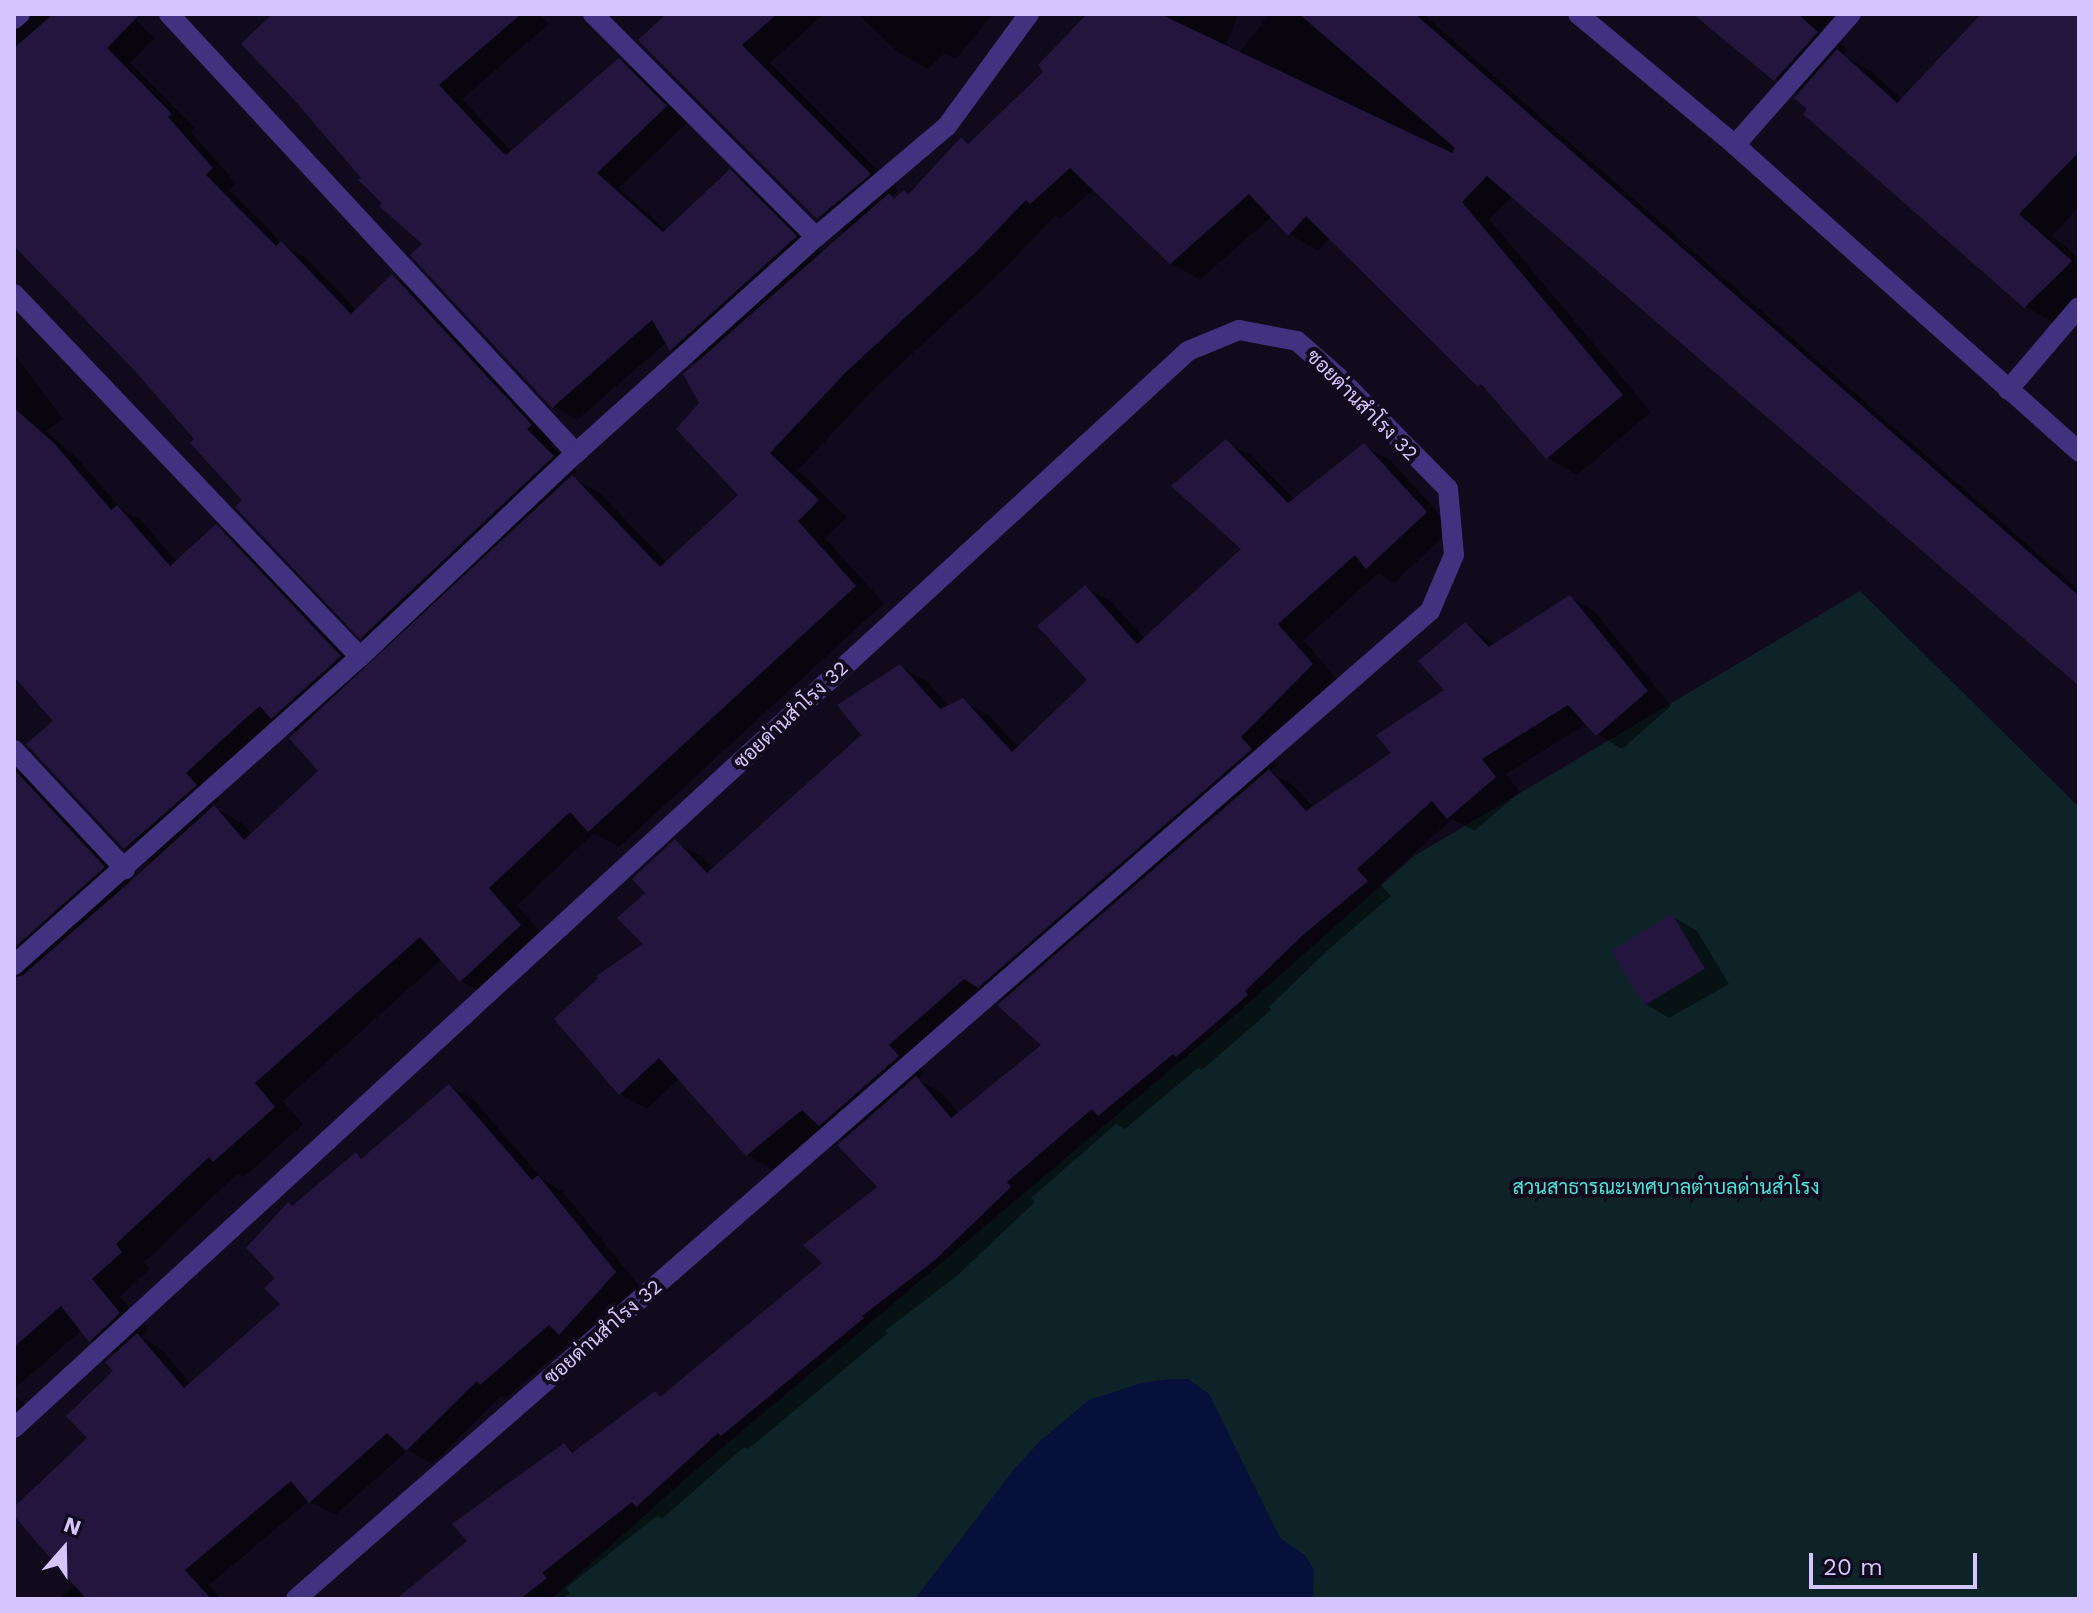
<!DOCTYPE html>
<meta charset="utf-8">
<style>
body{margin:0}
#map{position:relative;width:2093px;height:1613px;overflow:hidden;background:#100a1c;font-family:"Work Sans",Sarabun,sans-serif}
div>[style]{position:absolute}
.green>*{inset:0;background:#0d2327}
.water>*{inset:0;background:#06103a}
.shadow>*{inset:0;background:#0007}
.building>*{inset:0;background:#24153f;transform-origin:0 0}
.minor>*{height:20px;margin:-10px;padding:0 10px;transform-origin:10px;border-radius:10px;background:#41327f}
span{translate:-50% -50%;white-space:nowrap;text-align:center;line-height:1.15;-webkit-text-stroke:8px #100a1c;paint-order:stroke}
.street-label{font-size:20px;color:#d5c5ff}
.park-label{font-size:20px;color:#4be5d8}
.frame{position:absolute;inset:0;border:16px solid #d5c5ff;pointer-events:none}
.north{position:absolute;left:24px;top:1509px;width:80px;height:80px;-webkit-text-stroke:6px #100a1c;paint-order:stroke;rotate:20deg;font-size:22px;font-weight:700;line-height:32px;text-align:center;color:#d5c5ff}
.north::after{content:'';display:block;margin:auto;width:28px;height:36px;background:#d5c5ff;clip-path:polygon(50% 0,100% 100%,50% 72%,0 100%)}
.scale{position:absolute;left:1809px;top:1553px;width:168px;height:36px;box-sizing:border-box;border:4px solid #d5c5ff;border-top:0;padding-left:10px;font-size:24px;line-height:28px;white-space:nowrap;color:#d5c5ff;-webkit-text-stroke:6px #100a1c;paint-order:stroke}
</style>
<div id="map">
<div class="green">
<div style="clip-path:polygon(1860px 591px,2079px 807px,2079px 1599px,551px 1599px,684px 1480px,1233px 1017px,1414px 856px)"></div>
</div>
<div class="water">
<div style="clip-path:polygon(1171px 1379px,1188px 1379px,1209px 1394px,1280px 1538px,1305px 1555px,1314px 1570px,1313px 1599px,915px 1599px,1015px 1468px,1041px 1440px,1089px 1400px,1141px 1383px)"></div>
</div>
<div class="shadow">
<div style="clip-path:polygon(evenodd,14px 14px,130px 14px,154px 38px,130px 63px,195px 128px,191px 132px,236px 183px,230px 190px,281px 243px,306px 258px,357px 311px,392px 276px,417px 290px,555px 440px,550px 444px,577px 471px,571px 477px,601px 494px,667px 563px,741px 495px,702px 403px,697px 365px,671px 350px,667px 342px,577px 420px,553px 406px,425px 244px,363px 178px,275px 14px,539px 14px,549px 24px,462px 99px,513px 153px,619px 60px,643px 74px,689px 121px,619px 188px,667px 231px,730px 172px,754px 185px,822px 253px,845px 233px,818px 218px,669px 14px,824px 14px,770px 63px,898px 191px,866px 218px,882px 228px,1046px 72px,1090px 14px,1238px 14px,1208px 92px,1270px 14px,1423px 14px,2079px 590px,2079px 684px,1513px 196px,1489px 219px,1651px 412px,1577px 475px,1548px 458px,1491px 392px,1479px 386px,1330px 238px,1318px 251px,1289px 234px,1272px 216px,1200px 280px,1171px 263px,1094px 189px,1060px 219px,1055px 216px,1004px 269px,874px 389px,798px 470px,847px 517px,825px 538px,884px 603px,619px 847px,594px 833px,517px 905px,549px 942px,490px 997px,461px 981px,442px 959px,283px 1101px,303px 1124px,244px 1177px,237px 1174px,144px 1262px,150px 1269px,120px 1297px,148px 1330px,141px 1337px,162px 1350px,191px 1384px,283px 1304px,278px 1278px,294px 1208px,356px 1154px,364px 1159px,449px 1086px,474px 1100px,543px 1180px,563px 1192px,640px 1287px,585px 1348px,573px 1340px,506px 1398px,502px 1395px,432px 1464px,408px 1450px,335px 1515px,309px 1501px,209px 1585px,221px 1599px,57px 1599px,76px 1585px,14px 1509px,90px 1438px,116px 1372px,116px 1355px,90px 1340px,82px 1330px,14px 1389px,14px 768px,36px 780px,132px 883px,153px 863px,126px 848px,29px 744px,56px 721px,14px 677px,14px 353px,63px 419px,46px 431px,78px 459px,120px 508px,142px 521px,177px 562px,216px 527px,240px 541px,364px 671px,385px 651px,362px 637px,197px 439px,82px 311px,70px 305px,14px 242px,14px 14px,281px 722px,298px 732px,321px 771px,253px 835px,243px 824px,212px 806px,219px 800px,209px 788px,281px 722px)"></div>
<div style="clip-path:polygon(858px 14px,993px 14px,956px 59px,945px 53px,928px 69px,899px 53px)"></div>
<div style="clip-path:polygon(1696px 14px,1837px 14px,1822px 28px,1847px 50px,1843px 55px,1872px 72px,1903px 100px,1983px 14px,2079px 14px,2079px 207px,2052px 235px,2079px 259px,2079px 307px,2059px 326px,2025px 306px,1810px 108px,1800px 94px,1775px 80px)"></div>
<div style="clip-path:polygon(evenodd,1226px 442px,1253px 457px,1295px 500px,1364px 446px,1391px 461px,1452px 528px,1394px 583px,1378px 573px,1304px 640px,1338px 681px,1267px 753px,1277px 765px,1270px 772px,1294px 786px,1314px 808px,1394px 754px,1447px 690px,1465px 625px,1496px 645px,1570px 597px,1595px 612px,1671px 706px,1622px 749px,1597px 734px,1587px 723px,1506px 774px,1520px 792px,1474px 831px,1452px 819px,1380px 884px,1391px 896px,1329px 949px,1269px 1007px,1271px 1010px,1202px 1070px,1198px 1068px,1125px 1129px,1116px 1124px,1031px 1198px,1035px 1202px,959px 1274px,885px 1331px,888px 1333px,748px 1449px,744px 1447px,662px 1519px,657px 1516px,566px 1588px,570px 1593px,563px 1599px,399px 1599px,469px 1542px,564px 1445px,576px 1452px,655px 1393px,663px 1397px,825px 1263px,880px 1188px,846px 1140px,825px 1128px,774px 1170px,748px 1155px,680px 1078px,647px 1109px,620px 1094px,646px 945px,648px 893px,675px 842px,702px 857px,714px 870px,864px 735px,900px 666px,927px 681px,949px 707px,963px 701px,990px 716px,1019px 748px,1090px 680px,1085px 587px,1112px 602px,1145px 640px,1244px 549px,1226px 442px,991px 993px,1005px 1001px,1044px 1045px,959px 1114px,941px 1093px,917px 1079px,924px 1073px,915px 1062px,991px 993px)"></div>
<div style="clip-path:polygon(1672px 916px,1697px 931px,1729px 984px,1669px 1018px,1644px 1003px)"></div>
<div style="clip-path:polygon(14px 1394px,32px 1413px,14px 1430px)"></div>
</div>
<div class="building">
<div style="clip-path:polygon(53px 14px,140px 14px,107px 48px,172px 114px,168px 117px,213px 168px,206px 175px,276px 246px,281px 241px,351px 314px,392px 274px,532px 425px,527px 429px,554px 456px,360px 639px,235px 507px,242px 500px,190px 443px,194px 439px,136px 372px,14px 246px,14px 48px)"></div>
<div style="clip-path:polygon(272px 14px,521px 14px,439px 85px,503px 153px,506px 155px,619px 58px,667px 106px,597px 173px,663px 232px,730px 169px,797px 236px,670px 351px,652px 320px,552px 408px,410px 255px,422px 244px,379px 206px,382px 203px,358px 180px,361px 178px,297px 103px,241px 44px)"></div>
<div style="clip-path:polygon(666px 14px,777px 14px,742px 45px,871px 174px,817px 219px,638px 40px)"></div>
<div style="clip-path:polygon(1087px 14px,1160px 14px,1452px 153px,1455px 148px,1299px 14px,1415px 14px,2079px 596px,2079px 686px,1487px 176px,1462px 202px,1623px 395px,1546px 459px,1481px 384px,1478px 387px,1306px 216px,1288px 236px,1249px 194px,1170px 264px,1070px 168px,1030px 204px,1026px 200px,975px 253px,845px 373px,770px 453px,819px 500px,798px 521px,856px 586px,588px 832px,570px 812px,489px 888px,521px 925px,460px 982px,420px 937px,255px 1083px,275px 1107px,213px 1162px,209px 1157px,116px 1244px,122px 1252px,92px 1279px,120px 1313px,89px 1342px,61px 1306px,14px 1347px,14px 978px,23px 975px,133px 879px,214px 805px,244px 840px,318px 771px,289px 738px,572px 475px,660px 567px,738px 495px,676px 429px,699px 403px,683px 374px,889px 193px,894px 199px,904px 190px,908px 195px,961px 137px,968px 144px,1043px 72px,1038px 65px)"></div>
<div style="clip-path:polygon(1693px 14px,1798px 14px,1818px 32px,1774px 81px)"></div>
<div style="clip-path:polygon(1981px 14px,2079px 14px,2079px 152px,2019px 214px,2072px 261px,2024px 308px,1803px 114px,1807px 109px,1794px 98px,1837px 49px,1897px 103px)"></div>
<div style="clip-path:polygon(14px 408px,54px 443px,111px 510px,117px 505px,170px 566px,216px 524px,341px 656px,271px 719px,260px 706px,247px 717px,186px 773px,197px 785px,124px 849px,26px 744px,53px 721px,14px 677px)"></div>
<div style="clip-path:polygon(1226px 439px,1288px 503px,1364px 443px,1427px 512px,1366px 569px,1355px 555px,1278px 624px,1313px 664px,1241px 737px,1252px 749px,978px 988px,964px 979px,889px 1045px,899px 1056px,819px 1126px,802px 1110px,746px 1156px,659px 1058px,619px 1095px,554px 1019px,598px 978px,596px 976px,643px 944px,617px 918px,645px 893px,632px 879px,675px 839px,707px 873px,861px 735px,837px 705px,900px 664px,940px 709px,963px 698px,1012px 752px,1087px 680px,1037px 626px,1085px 585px,1137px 644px,1241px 549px,1171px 486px)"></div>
<div style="clip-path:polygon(1570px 595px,1648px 691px,1596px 736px,1568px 705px,1482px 759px,1496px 777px,1447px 819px,1432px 801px,1357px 869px,1368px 881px,1303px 935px,1245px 991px,1248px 995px,1176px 1057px,1173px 1054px,1098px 1116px,1092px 1109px,1007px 1182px,1011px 1187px,935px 1260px,862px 1316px,864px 1318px,721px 1436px,718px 1433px,636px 1507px,632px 1502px,542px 1573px,547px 1578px,520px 1599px,396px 1599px,467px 1541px,452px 1524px,564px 1443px,572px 1453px,655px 1391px,660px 1397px,822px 1263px,803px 1245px,877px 1187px,837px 1145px,916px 1076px,951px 1118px,1041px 1045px,997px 1005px,1269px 769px,1306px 811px,1391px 753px,1376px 735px,1444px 690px,1418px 661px,1465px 622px,1489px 647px)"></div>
<div style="clip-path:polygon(14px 769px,105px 867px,14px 948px)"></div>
<div style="left:1672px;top:914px;width:64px;height:71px;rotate:59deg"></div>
<div style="clip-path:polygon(449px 1084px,532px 1180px,538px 1175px,616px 1272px,559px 1335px,549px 1325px,480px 1385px,477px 1381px,406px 1451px,387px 1433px,309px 1503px,291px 1481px,185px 1570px,211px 1599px,86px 1599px,14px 1516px,14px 1507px,87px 1438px,66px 1416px,113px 1371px,105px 1362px,137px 1333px,184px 1388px,280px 1304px,264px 1288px,275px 1278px,246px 1248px,288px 1202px,292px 1206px,356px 1152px,361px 1159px)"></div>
</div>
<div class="minor">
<div style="left:169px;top:14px;width:599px;rotate:47.17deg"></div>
<div style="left:593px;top:14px;width:315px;rotate:45deg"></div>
<div style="left:1578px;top:14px;width:204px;rotate:39.8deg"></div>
<div style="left:1735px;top:145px;width:461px;rotate:41.7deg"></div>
<div style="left:14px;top:19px;width:8px;rotate:-40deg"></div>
<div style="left:1735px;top:145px;width:175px;rotate:-48.5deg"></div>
<div style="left:14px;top:294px;width:501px;rotate:46.37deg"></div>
<div style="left:2008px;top:390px;width:109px;rotate:-49.5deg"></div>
<div style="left:14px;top:750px;width:163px;rotate:47deg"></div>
<div style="left:14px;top:965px;width:463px;rotate:-41.7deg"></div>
<div style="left:360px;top:657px;width:297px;rotate:-43.4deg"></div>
<div style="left:576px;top:453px;width:323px;rotate:-42deg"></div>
<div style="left:816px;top:237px;width:172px;rotate:-40.3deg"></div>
<div style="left:947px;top:126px;width:139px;rotate:-53.8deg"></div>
<div style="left:14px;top:1428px;width:1593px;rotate:-42.53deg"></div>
<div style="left:1188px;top:351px;width:55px;rotate:-22.4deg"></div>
<div style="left:1239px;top:330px;width:59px;rotate:10.7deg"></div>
<div style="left:1297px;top:341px;width:55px;rotate:41.3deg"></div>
<div style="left:1338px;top:377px;width:157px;rotate:45.5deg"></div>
<div style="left:1448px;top:489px;width:66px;rotate:84.8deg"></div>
<div style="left:1454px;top:555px;width:61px;rotate:113.2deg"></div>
<div style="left:1430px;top:611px;width:1504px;rotate:138.94deg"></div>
</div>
<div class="street-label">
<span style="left:1362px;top:405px;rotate:45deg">ซอยด่านสำโรง 32</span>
<span style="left:791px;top:715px;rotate:-43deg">ซอยด่านสำโรง 32</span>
<span style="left:603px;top:1332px;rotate:-41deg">ซอยด่านสำโรง 32</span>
</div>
<div class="park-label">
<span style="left:1666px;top:1187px">สวนสาธารณะเทศบาลตำบลด่านสำโรง</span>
</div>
<div class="frame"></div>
<div class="north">N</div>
<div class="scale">20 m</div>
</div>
